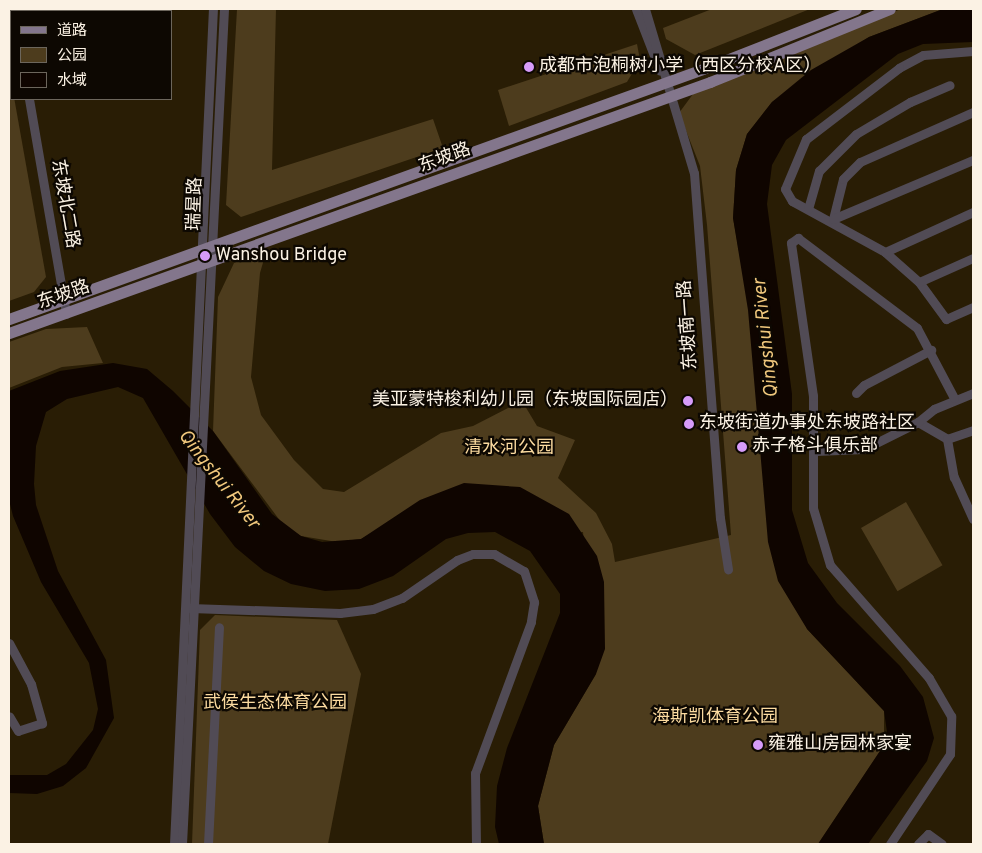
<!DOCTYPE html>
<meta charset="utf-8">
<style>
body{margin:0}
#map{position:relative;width:982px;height:853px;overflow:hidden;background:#291d05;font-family:Overpass,"Noto Sans SC",sans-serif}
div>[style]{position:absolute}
.green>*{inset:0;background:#4d3c1d;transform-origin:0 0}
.water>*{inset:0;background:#0f0500}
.minor>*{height:9px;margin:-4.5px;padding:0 4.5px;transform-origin:4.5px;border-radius:4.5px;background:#514b55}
.major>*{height:11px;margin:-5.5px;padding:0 5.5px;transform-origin:5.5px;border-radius:5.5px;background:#83768c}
.dots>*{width:14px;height:14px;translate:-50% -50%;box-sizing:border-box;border:2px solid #0d0802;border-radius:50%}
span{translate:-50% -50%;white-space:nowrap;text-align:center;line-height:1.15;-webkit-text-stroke:4.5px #0d0802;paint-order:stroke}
.poi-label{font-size:18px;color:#fbf2e4}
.left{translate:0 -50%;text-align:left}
.right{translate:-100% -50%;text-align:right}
.street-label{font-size:18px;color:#fbf2e4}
.park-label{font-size:18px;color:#fcdba0}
.water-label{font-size:19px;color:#f1c87d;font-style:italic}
.frame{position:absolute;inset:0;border:10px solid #fbf2e4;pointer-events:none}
.legend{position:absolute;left:10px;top:10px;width:162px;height:90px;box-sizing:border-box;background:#0d0802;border:1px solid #6c665c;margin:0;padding:6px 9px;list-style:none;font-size:15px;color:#fbf2e4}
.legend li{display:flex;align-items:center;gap:10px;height:25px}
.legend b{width:25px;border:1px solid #6c665c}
</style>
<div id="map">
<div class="green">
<div style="clip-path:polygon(237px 9px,276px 9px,272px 170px,433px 119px,443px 148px,241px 217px,226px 205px)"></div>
<div style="clip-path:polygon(712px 9px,810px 9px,695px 55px,666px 39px,663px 28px)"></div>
<div style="clip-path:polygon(901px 9px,943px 9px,869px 37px,772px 102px,747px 134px,736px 170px,733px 218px,807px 629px,884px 711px,884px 745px,818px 844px,544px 844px,538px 806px,554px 745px,596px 674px,583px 532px,379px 529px,361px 539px,337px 542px,301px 536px,284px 526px,213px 431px,218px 297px,234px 263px,267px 249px,260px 273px,251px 377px,261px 415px,294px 460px,323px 489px,344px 492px,441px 433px,473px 426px,522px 401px,537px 426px,575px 440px,558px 478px,596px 513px,612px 544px,615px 562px,731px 535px,707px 225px,700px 166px,679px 113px,693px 94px)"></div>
<div style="clip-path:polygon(637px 44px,640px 60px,627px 82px,509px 126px,498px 90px)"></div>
<div style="clip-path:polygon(9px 69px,46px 277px,34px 292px,9px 301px)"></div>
<div style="clip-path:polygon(87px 327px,103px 363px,62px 367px,9px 388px,9px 342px,46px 329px)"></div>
<div style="left:906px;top:502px;width:73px;height:52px;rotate:60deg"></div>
<div style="clip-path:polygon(215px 615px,337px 620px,361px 674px,328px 844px,192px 844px,200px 630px)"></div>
</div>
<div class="water">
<div style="clip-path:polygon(943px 9px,973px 9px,973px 42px,923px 44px,898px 54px,786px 140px,772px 165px,767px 204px,792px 394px,792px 510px,808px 563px,837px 603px,900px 666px,923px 697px,934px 738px,927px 761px,868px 844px,818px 844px,884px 745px,887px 732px,884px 711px,807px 629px,778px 581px,768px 542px,748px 310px,733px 218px,736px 170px,747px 134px,772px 102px,811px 70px,869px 37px)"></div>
<div style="clip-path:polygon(113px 363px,147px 369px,173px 391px,213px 431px,272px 514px,301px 536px,322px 542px,361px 539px,420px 500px,464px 483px,520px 487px,569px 514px,597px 556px,604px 582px,605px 649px,596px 674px,554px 745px,538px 806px,544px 844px,499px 844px,495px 827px,497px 786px,507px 748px,560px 613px,560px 594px,530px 551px,495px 532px,468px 533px,446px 539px,393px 576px,359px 589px,325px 591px,291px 584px,264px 571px,235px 547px,210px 514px,143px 398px,118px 387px,67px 399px,46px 412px,36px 446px,34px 484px,36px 505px,58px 571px,106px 660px,114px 718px,86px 768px,63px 786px,37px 794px,9px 793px,9px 775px,47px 775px,66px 764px,93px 730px,98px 709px,89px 663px,41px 582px,13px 516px,9px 500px,9px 391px,60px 371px)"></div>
</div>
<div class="minor">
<div style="left:636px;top:9px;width:66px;rotate:68.8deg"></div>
<div style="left:645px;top:9px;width:171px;rotate:73.4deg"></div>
<div style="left:694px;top:173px;width:346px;rotate:85.7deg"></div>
<div style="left:720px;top:518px;width:52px;rotate:81.1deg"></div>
<div style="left:9px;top:10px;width:7px;rotate:74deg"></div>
<div style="left:103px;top:11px;width:8px;rotate:-14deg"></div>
<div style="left:9px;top:41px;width:2px;rotate:-27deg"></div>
<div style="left:973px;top:51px;width:50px;rotate:175.4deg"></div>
<div style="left:923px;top:55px;width:27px;rotate:152deg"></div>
<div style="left:899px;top:68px;width:117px;rotate:142.6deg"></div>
<div style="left:806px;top:139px;width:54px;rotate:112.8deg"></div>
<div style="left:785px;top:189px;width:14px;rotate:60deg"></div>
<div style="left:792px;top:201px;width:106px;rotate:28.7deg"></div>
<div style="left:885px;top:252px;width:45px;rotate:41.4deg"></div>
<div style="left:919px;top:282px;width:46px;rotate:53.9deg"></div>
<div style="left:946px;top:319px;width:30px;rotate:-24deg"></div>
<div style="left:29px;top:99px;width:218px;rotate:80.2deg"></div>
<div style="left:808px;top:209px;width:40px;rotate:-74deg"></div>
<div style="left:819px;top:171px;width:52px;rotate:-45deg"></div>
<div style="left:856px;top:134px;width:63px;rotate:-30.7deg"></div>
<div style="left:910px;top:102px;width:43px;rotate:-23deg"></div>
<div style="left:833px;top:219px;width:41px;rotate:-76deg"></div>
<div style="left:843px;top:179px;width:24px;rotate:-45deg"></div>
<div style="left:860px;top:162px;width:124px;rotate:-23.9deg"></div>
<div style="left:833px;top:219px;width:152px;rotate:-22.9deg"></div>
<div style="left:885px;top:252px;width:97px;rotate:-24.4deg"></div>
<div style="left:919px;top:282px;width:59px;rotate:-24deg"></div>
<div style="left:856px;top:393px;width:11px;rotate:-45deg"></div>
<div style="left:864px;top:385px;width:76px;rotate:-27.6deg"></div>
<div style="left:918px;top:422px;width:34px;rotate:30deg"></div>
<div style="left:947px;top:439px;width:28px;rotate:-19deg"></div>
<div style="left:947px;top:439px;width:39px;rotate:80deg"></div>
<div style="left:954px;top:477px;width:46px;rotate:65.7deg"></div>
<div style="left:815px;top:451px;width:49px;rotate:-2.3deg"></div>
<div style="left:864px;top:449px;width:60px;rotate:-26.6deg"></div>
<div style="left:918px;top:422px;width:21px;rotate:-39deg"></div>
<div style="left:934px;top:409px;width:42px;rotate:-22.3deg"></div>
<div style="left:190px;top:608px;width:150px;rotate:1.9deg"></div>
<div style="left:340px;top:613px;width:33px;rotate:-7deg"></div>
<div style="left:373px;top:609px;width:31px;rotate:-21deg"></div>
<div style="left:402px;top:598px;width:67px;rotate:-34.6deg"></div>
<div style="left:457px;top:560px;width:17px;rotate:-21deg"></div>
<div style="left:473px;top:554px;width:21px"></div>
<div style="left:494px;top:554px;width:34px;rotate:30deg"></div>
<div style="left:524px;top:571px;width:33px;rotate:72deg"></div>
<div style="left:534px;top:602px;width:20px;rotate:99deg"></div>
<div style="left:531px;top:622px;width:161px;rotate:110.3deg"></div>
<div style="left:475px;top:773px;width:71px;rotate:89.2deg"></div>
<div style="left:9px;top:643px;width:47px;rotate:61.8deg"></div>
<div style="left:31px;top:684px;width:41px;rotate:74.2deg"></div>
<div style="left:42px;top:723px;width:25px;rotate:162deg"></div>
<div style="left:18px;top:731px;width:17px;rotate:-121deg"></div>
<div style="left:174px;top:844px;width:836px;rotate:-87.33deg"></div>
<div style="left:182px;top:844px;width:836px;rotate:-87.12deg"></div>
<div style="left:208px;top:844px;width:217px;rotate:-87.1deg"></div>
<div style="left:890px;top:844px;width:108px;rotate:-56.3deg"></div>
<div style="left:950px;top:754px;width:38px;rotate:-88deg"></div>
<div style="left:951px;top:716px;width:44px;rotate:-120.1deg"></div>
<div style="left:929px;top:678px;width:150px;rotate:-131.2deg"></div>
<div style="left:830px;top:565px;width:59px;rotate:-106.6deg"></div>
<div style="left:813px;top:508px;width:112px;rotate:-90deg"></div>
<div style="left:813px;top:396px;width:155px;rotate:-98.2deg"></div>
<div style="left:791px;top:243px;width:9px;rotate:-36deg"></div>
<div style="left:798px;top:238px;width:149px;rotate:37.1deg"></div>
<div style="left:917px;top:328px;width:79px;rotate:62.1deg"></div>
<div style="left:918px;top:844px;width:14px;rotate:-45deg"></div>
<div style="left:928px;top:834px;width:17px;rotate:36deg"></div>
</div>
<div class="major">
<div style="left:9px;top:319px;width:738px;rotate:-19.81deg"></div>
<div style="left:703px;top:69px;width:164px;rotate:-21.4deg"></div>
<div style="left:9px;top:333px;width:745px;rotate:-19.7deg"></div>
<div style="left:710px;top:82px;width:194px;rotate:-22.1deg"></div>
</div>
<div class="dots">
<div style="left:529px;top:67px;background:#d69bf9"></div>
<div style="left:205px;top:256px;background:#d69bf9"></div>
<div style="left:688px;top:401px;background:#d69bf9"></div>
<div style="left:689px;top:424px;background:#d69bf9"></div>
<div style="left:742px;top:447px;background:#d69bf9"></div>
<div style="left:758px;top:745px;background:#d69bf9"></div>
</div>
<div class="poi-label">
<span class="left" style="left:539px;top:67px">成都市泡桐树小学（西区分校A区）</span>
<span class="left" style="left:216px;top:256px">Wanshou Bridge</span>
<span class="right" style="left:678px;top:401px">美亚蒙特梭利幼儿园（东坡国际园店）</span>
<span class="left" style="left:699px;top:424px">东坡街道办事处东坡路社区</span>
<span class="left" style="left:752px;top:447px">赤子格斗俱乐部</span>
<span class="left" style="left:768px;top:745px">雍雅山房·园林家宴</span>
</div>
<div class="street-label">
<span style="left:445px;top:159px;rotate:-20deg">东坡路</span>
<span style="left:64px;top:204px;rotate:80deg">东坡北二路</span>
<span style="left:196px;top:204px;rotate:-88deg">瑞星路</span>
<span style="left:64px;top:296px;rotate:-19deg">东坡路</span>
<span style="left:689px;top:325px;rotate:-94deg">东坡南一路</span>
</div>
<div class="park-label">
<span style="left:509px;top:449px">清水河公园</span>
<span style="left:275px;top:704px">武侯生态体育公园</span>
<span style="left:715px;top:718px">海斯凯体育公园</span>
</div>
<div class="water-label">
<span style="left:767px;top:338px;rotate:-96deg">Qingshui River</span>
<span style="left:218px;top:480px;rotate:52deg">Qingshui River</span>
</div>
<div class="frame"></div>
<ul class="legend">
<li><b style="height:6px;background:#83768c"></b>道路</li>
<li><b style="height:14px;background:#4d3c1d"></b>公园</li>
<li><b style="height:14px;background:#0f0500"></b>水域</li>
</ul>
</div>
